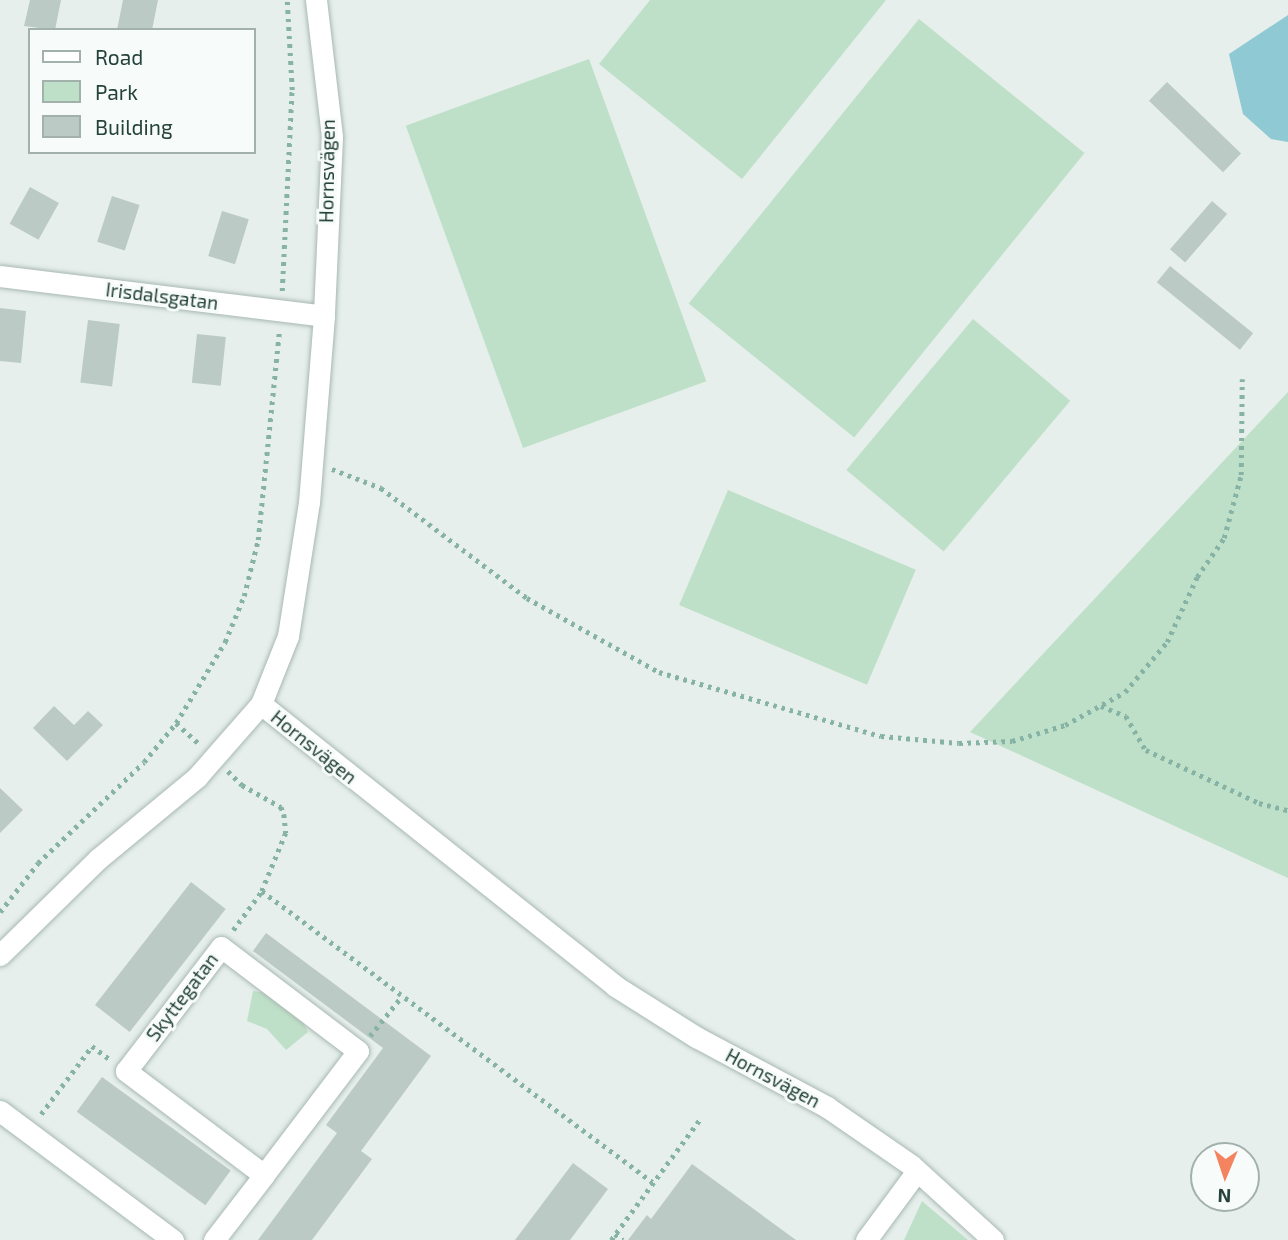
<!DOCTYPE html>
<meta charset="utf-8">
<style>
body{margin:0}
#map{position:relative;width:1288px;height:1240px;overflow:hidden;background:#e6efeb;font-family:"Exo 2",sans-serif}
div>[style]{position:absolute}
.green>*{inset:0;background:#bfe0c8;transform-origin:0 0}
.water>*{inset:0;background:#8ec9d4}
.building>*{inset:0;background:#bbcac4;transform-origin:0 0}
.path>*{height:4.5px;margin-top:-2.25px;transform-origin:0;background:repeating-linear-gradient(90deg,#86b3a5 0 3.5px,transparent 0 8.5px)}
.roads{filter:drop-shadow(0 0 2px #a8b8b2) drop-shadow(0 0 2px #a8b8b2)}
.minor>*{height:21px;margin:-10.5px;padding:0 10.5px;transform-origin:10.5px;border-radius:10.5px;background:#fff}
.tertiary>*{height:21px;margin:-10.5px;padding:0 10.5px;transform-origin:10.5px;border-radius:10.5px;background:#fff}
span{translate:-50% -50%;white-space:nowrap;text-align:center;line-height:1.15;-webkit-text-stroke:6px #f7fbf9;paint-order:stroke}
.street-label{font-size:19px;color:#24423a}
.legend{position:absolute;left:28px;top:28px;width:228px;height:126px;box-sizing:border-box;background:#f7fbf9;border:2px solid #a3b1ad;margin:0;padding:9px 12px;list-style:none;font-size:21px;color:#24423a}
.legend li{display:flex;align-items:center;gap:14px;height:35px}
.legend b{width:35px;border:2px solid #a3b1ad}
.north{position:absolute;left:1190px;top:1142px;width:70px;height:70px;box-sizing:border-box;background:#f7fbf9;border:2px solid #a3b1ad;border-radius:50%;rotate:182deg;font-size:19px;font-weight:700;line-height:28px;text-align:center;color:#24423a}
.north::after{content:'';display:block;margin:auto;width:24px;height:32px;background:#f4845f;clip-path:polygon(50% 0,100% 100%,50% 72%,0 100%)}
</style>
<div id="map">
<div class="green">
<div style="clip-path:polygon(650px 0,886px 0,742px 179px,599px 64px)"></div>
<div style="left:919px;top:19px;width:213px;height:366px;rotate:39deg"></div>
<div style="left:589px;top:59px;width:343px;height:195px;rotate:70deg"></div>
<div style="left:973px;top:319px;width:127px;height:197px;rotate:40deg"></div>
<div style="clip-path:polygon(1288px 392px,1288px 878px,970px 732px)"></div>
<div style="left:728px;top:490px;width:204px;height:125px;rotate:23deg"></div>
<div style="clip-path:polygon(253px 991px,267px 993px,303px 1022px,308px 1032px,286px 1050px,267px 1029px,247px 1021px)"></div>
<div style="clip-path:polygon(922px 1201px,968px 1240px,904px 1240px)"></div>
</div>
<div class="water">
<div style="clip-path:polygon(1288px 15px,1288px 142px,1271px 139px,1243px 114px,1229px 54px)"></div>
</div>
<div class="building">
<div style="clip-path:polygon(30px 0,61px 0,55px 30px,24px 26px)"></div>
<div style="clip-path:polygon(123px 0,158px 0,152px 30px,117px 30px)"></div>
<div style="left:1167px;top:82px;width:103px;height:26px;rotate:44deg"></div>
<div style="left:30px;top:187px;width:33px;height:42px;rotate:29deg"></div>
<div style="left:112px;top:196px;width:29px;height:48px;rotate:18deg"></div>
<div style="left:1212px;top:201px;width:20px;height:64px;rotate:41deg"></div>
<div style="left:222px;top:211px;width:28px;height:47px;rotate:17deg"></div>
<div style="left:1170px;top:266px;width:107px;height:21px;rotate:39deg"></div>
<div style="clip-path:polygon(0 308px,26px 311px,21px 363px,0 361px)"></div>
<div style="left:88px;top:320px;width:32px;height:63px;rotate:7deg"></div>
<div style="left:197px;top:334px;width:29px;height:49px;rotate:6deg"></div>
<div style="clip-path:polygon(54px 706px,74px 725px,88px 711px,103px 725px,67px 761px,33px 728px)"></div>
<div style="clip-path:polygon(0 788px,23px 810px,0 833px)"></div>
<div style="left:191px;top:882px;width:44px;height:156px;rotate:38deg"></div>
<div style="clip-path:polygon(266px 933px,431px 1056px,361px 1151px,372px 1159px,312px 1240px,258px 1240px,337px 1133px,326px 1125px,383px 1048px,253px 951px)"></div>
<div style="left:102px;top:1077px;width:159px;height:43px;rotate:36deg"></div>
<div style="clip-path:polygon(573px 1163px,608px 1189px,570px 1240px,515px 1240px)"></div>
<div style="clip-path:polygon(692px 1164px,796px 1240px,628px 1240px,647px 1215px,651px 1219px)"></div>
</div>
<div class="path">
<div style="left:282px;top:291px;width:201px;rotate:-87.2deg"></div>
<div style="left:292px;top:90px;width:90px;rotate:-93.2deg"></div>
<div style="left:332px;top:469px;width:53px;rotate:21.2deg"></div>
<div style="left:381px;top:488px;width:183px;rotate:37deg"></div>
<div style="left:527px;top:598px;width:151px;rotate:29.3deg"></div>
<div style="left:659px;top:672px;width:231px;rotate:16.1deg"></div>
<div style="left:881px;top:736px;width:78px;rotate:5.1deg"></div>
<div style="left:959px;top:743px;width:53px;rotate:-2.2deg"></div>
<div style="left:1012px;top:741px;width:55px;rotate:-16.8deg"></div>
<div style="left:1065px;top:725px;width:68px;rotate:-28.8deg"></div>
<div style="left:1125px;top:692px;width:65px;rotate:-50deg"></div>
<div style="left:1167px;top:642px;width:72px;rotate:-65.2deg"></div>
<div style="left:1197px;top:577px;width:47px;rotate:-55.3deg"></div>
<div style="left:1224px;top:538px;width:65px;rotate:-74.9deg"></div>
<div style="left:1241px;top:475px;width:96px;rotate:-89.4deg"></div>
<div style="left:1101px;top:706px;width:27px;rotate:22deg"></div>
<div style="left:1126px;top:716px;width:39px;rotate:60deg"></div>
<div style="left:1146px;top:750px;width:125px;rotate:25.1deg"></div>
<div style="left:1259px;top:803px;width:30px;rotate:14deg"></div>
<div style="left:176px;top:723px;width:31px;rotate:42deg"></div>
<div style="left:228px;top:771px;width:20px;rotate:45deg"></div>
<div style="left:242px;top:785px;width:45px;rotate:29.4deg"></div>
<div style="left:281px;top:807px;width:8px;rotate:67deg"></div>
<div style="left:284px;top:814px;width:19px;rotate:84deg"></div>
<div style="left:286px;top:833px;width:63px;rotate:112.5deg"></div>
<div style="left:262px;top:891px;width:487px;rotate:36.7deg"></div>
<div style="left:0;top:912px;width:62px;rotate:-52.2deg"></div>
<div style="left:38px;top:863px;width:146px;rotate:-43.6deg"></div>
<div style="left:144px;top:762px;width:50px;rotate:-50.6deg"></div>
<div style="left:176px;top:723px;width:95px;rotate:-58.8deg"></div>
<div style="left:225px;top:642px;width:50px;rotate:-67.6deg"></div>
<div style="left:244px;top:596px;width:58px;rotate:-76deg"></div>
<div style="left:258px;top:540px;width:209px;rotate:-84.2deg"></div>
<div style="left:233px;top:930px;width:49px;rotate:-53.4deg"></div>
<div style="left:370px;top:1036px;width:51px;rotate:-51.3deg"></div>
<div style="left:41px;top:1114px;width:85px;rotate:-53.1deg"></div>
<div style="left:92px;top:1046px;width:21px;rotate:37deg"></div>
<div style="left:615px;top:1234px;width:10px;rotate:37deg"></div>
<div style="left:611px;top:1240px;width:152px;rotate:-53.6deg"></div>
</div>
<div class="roads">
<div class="minor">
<div style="left:316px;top:0;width:138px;rotate:83.3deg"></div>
<div style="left:332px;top:137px;width:179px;rotate:92.6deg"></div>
<div style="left:324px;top:316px;width:187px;rotate:94.6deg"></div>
<div style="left:309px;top:502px;width:136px;rotate:98.9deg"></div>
<div style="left:288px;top:636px;width:73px;rotate:111.7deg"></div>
<div style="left:261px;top:704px;width:453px;rotate:38.5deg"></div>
<div style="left:615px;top:986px;width:96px;rotate:32.2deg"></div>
<div style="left:696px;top:1037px;width:149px;rotate:28.1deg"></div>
<div style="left:827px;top:1107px;width:102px;rotate:34.6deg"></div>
<div style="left:911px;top:1165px;width:111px;rotate:42.4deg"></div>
<div style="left:0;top:276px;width:326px;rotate:7deg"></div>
<div style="left:221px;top:947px;width:172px;rotate:37.2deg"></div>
<div style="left:358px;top:1051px;width:156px;rotate:127.2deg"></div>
<div style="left:264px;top:1175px;width:173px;rotate:-143deg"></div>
<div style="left:126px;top:1071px;width:156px;rotate:-52.5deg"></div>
<div style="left:0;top:1111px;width:216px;rotate:36.7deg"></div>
<div style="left:214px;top:1240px;width:82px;rotate:-52.4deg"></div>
<div style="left:866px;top:1240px;width:86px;rotate:-53.5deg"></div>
</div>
<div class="tertiary">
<div style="left:0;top:955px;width:137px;rotate:-44.4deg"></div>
<div style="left:98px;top:859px;width:129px;rotate:-39.6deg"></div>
<div style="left:197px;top:777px;width:97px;rotate:-48.8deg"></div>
</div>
</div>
<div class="street-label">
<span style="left:327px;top:171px;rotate:-89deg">Hornsvägen</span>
<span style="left:162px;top:296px;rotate:7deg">Irisdalsgatan</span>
<span style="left:314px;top:747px;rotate:39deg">Hornsvägen</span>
<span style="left:182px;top:997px;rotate:-53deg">Skyttegatan</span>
<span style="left:773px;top:1078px;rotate:28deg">Hornsvägen</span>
</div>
<ul class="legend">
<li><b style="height:9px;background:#fff"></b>Road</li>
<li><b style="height:19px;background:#bfe0c8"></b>Park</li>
<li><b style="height:19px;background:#bbcac4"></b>Building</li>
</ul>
<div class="north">N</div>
</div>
